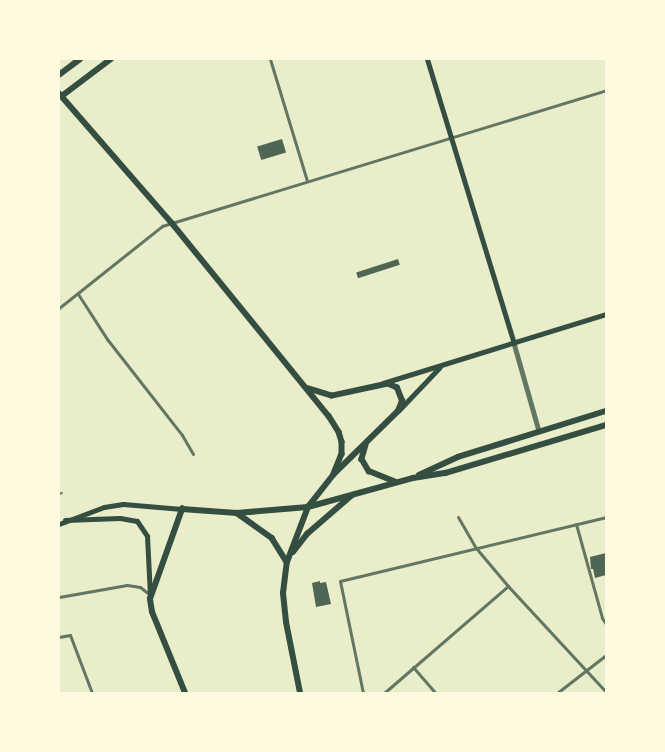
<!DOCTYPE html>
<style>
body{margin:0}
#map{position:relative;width:665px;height:752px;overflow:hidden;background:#e9edc9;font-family:Rubik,sans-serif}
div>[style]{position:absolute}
.building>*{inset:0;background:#4f6655;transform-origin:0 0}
.service>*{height:2px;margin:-1px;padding:0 1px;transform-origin:1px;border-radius:1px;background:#617663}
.minor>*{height:3px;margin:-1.5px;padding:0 1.5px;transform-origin:1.5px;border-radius:1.5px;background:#617663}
.tertiary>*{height:4.5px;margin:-2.25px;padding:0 2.25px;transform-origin:2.25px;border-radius:2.25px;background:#617663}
.secondary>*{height:5px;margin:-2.5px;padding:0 2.5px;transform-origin:2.5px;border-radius:2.5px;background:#344e41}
.primary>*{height:5.5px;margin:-2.75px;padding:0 2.75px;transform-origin:2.75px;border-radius:2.75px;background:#344e41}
span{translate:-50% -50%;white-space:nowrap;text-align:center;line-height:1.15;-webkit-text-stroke:4.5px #fefae0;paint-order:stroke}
.frame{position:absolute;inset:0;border:60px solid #fefae0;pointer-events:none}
</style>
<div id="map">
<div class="building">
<div style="left:282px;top:139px;width:14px;height:26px;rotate:73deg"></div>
<div style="left:398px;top:259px;width:6px;height:44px;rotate:72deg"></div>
<div style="clip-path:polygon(606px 553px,606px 575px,595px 578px,593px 569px,591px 569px,590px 557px)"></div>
<div style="clip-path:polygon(320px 581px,320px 583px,326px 582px,331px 604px,316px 607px,312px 583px)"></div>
</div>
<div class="service">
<div style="left:59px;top:494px;width:3px;rotate:-18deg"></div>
</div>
<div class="minor">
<div style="left:270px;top:59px;width:127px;rotate:73.1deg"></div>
<div style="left:78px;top:294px;width:54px;rotate:57.2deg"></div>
<div style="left:107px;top:339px;width:122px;rotate:52deg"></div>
<div style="left:182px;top:435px;width:22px;rotate:60deg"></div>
<div style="left:59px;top:308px;width:132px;rotate:-38.5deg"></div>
<div style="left:162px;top:226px;width:464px;rotate:-17deg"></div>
<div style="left:458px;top:517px;width:36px;rotate:60deg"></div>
<div style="left:476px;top:548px;width:50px;rotate:49.9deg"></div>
<div style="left:508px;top:586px;width:144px;rotate:47.2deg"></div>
<div style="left:576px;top:524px;width:98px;rotate:74.5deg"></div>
<div style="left:602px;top:618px;width:7px;rotate:56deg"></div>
<div style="left:59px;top:597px;width:69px;rotate:-10deg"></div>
<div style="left:127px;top:585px;width:13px;rotate:9deg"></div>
<div style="left:140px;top:587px;width:11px;rotate:38deg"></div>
<div style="left:59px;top:637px;width:11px;rotate:-10deg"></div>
<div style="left:70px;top:635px;width:62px;rotate:69.2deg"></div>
<div style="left:413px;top:667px;width:35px;rotate:49deg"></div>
<div style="left:363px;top:693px;width:114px;rotate:-101.6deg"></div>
<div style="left:340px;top:581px;width:274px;rotate:-13.5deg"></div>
<div style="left:384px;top:693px;width:164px;rotate:-40.8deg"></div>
<div style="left:557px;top:693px;width:62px;rotate:-37.8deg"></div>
</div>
<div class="tertiary">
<div style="left:514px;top:343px;width:91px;rotate:74.1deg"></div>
</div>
<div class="secondary">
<div style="left:427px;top:59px;width:297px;rotate:73deg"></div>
<div style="left:383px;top:383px;width:233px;rotate:-17.2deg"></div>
<div style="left:399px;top:410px;width:59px;rotate:-46.4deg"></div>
<div style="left:65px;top:520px;width:55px;rotate:-2.1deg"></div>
<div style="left:120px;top:518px;width:17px;rotate:10deg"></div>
<div style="left:137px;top:521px;width:18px;rotate:56deg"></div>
<div style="left:147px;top:536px;width:59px;rotate:87.1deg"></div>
<div style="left:59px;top:524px;width:48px;rotate:-20.7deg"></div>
<div style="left:104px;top:507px;width:19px;rotate:-9deg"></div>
<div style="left:123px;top:504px;width:59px;rotate:4.8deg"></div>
</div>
<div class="primary">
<div style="left:59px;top:75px;width:26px;rotate:-37deg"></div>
<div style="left:59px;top:93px;width:172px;rotate:49deg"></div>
<div style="left:172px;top:223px;width:249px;rotate:50.9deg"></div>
<div style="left:329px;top:416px;width:19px;rotate:58deg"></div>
<div style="left:339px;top:432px;width:10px;rotate:73deg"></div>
<div style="left:342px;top:442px;width:12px;rotate:90deg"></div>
<div style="left:342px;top:454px;width:22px;rotate:112deg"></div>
<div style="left:62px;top:96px;width:61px;rotate:-37.1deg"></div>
<div style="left:366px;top:445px;width:15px;rotate:106deg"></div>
<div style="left:362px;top:459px;width:14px;rotate:60deg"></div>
<div style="left:369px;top:471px;width:29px;rotate:22deg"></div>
<div style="left:419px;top:475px;width:43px;rotate:-24.8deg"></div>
<div style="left:458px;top:457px;width:155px;rotate:-17.3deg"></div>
<div style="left:237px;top:513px;width:43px;rotate:35.5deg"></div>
<div style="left:272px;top:538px;width:28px;rotate:58deg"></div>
<div style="left:293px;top:552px;width:23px;rotate:-52deg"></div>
<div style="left:307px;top:534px;width:58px;rotate:-40.8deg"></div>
<div style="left:185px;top:693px;width:87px;rotate:-112.2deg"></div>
<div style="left:152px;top:612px;width:13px;rotate:-99deg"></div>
<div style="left:150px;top:599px;width:96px;rotate:-70.4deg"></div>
<div style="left:182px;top:509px;width:55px;rotate:4.2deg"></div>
<div style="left:237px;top:513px;width:71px;rotate:-4.8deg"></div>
<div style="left:308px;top:507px;width:109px;rotate:-15.4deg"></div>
<div style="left:413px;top:478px;width:33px;rotate:-9deg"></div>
<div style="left:446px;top:473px;width:167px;rotate:-16.7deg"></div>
<div style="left:300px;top:693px;width:72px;rotate:-101.2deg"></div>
<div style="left:286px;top:622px;width:29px;rotate:-96deg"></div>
<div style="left:283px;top:593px;width:31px;rotate:-83deg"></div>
<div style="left:287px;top:562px;width:59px;rotate:-69.1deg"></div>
<div style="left:308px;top:507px;width:42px;rotate:-51.8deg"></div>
<div style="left:334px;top:474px;width:90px;rotate:-44.5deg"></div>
<div style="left:398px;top:411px;width:11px;rotate:-68deg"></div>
<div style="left:402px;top:401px;width:14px;rotate:-111deg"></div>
<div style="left:397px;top:388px;width:10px;rotate:-156deg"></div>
<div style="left:388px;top:384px;width:57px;rotate:167.9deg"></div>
<div style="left:332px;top:396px;width:24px;rotate:-163deg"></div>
</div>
<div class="frame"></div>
</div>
